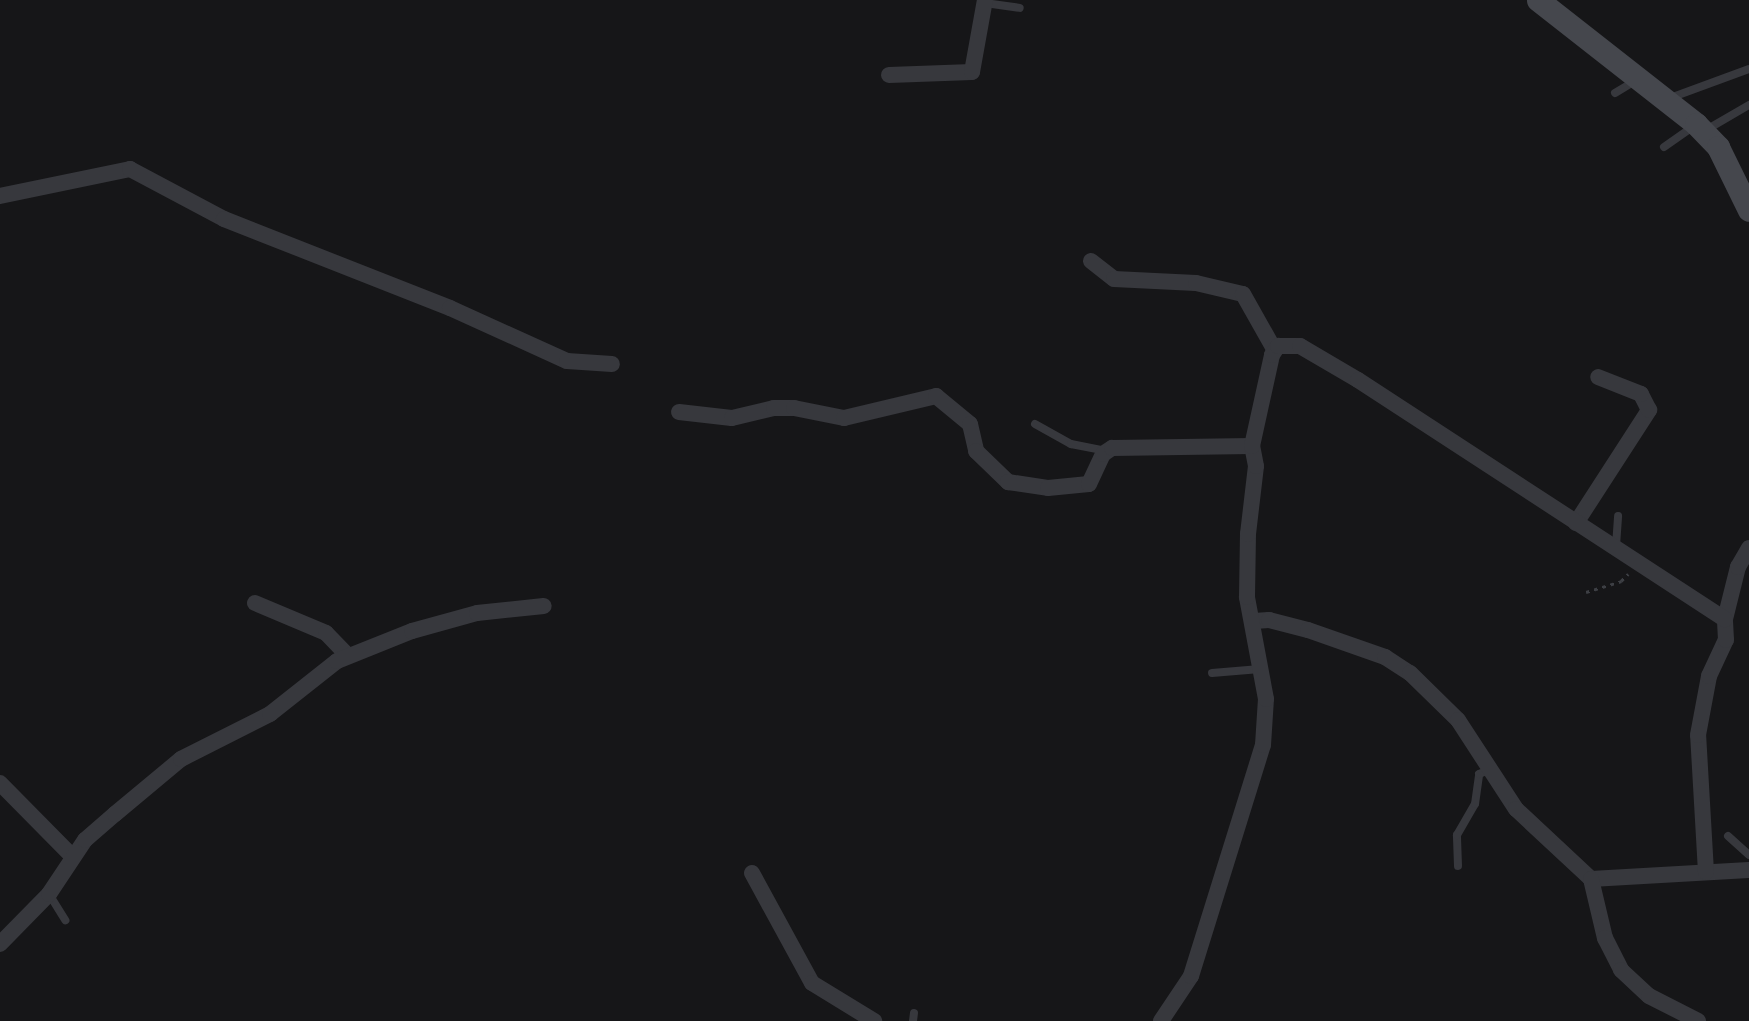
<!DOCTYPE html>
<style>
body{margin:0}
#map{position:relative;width:1749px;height:1021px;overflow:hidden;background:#161618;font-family:Lato,sans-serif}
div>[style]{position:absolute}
.path>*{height:2.5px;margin-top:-1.25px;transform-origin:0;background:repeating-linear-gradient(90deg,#3d3f44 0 3.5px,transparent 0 8.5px)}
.lane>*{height:8px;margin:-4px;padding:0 4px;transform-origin:4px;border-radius:4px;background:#37383d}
.street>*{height:16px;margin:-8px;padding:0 8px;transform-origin:8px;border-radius:8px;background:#37383d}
.secondary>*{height:23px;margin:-11.5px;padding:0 11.5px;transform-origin:11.5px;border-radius:11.5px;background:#45474d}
span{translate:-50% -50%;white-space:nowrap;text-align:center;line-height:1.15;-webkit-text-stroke:7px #111113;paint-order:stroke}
</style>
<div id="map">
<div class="path">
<div style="left:1586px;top:592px;width:37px;rotate:-17deg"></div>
<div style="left:1621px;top:581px;width:10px;rotate:-45deg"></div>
</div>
<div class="lane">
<div style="left:985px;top:3px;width:35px;rotate:8deg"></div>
<div style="left:1615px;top:93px;width:23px;rotate:-31deg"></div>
<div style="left:1670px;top:98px;width:84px;rotate:-20.2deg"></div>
<div style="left:1706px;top:130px;width:50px;rotate:-30.2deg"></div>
<div style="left:1664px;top:147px;width:37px;rotate:-35deg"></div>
<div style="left:1035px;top:424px;width:41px;rotate:29.1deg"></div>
<div style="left:1071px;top:444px;width:37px;rotate:11deg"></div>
<div style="left:1616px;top:546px;width:30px;rotate:-86deg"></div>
<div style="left:1212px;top:673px;width:48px;rotate:-4.8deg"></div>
<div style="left:1728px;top:836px;width:28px;rotate:42deg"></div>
<div style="left:1458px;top:866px;width:31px;rotate:-92deg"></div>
<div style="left:1457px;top:835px;width:36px;rotate:-60deg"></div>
<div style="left:1475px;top:804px;width:30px;rotate:-82deg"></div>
<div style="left:1479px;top:774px;width:11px;rotate:-22deg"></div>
<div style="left:49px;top:894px;width:31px;rotate:58deg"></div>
<div style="left:913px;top:1021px;width:8px;rotate:-83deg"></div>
</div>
<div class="street">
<div style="left:889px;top:75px;width:83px;rotate:-2.1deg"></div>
<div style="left:972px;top:72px;width:73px;rotate:-79.8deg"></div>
<div style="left:0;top:196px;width:133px;rotate:-11.7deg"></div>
<div style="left:130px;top:169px;width:106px;rotate:28deg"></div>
<div style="left:224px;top:219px;width:243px;rotate:21.5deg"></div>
<div style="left:450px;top:308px;width:128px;rotate:24.4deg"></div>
<div style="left:567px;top:361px;width:45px;rotate:3.8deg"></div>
<div style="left:1091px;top:261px;width:29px;rotate:38deg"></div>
<div style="left:1114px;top:279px;width:82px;rotate:2.8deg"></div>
<div style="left:1196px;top:283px;width:48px;rotate:13.2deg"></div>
<div style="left:1243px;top:294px;width:63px;rotate:60.6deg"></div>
<div style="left:679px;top:412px;width:53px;rotate:6.5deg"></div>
<div style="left:732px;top:418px;width:43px;rotate:-13.4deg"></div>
<div style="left:774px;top:408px;width:20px"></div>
<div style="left:794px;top:408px;width:51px;rotate:11.3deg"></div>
<div style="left:844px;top:418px;width:95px;rotate:-13.4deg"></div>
<div style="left:936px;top:396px;width:44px;rotate:39.5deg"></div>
<div style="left:970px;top:424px;width:28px;rotate:77deg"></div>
<div style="left:976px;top:451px;width:45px;rotate:44.1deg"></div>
<div style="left:1008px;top:482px;width:40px;rotate:8.5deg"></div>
<div style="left:1048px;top:488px;width:41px;rotate:-5.6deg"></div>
<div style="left:1089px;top:484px;width:33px;rotate:-65deg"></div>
<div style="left:1103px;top:454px;width:11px;rotate:-34deg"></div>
<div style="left:1112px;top:448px;width:140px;rotate:-0.8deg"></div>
<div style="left:1576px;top:523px;width:135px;rotate:-57.1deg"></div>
<div style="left:1649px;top:410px;width:18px;rotate:-117deg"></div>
<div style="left:1641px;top:394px;width:46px;rotate:-158.4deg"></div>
<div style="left:255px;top:603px;width:77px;rotate:22.9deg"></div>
<div style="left:326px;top:633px;width:30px;rotate:46deg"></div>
<div style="left:1254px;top:621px;width:15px;rotate:-4deg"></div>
<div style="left:1269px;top:620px;width:40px;rotate:14.4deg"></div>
<div style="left:1308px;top:630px;width:82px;rotate:19.3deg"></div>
<div style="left:1385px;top:657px;width:30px;rotate:33deg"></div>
<div style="left:1410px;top:673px;width:67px;rotate:44.4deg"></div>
<div style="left:1458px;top:720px;width:106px;rotate:56.9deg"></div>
<div style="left:1516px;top:809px;width:103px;rotate:43deg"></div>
<div style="left:1591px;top:879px;width:158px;rotate:-3.3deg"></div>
<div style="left:0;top:783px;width:103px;rotate:45.4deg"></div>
<div style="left:1706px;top:872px;width:137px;rotate:-93.3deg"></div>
<div style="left:1698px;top:735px;width:60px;rotate:-79.4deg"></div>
<div style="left:1709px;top:676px;width:40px;rotate:-65deg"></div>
<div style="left:1726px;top:640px;width:21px;rotate:-93deg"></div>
<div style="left:1725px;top:619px;width:54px;rotate:-76deg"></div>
<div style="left:1738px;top:567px;width:22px;rotate:-60deg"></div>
<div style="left:752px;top:873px;width:125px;rotate:61.4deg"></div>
<div style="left:812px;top:983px;width:73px;rotate:31.5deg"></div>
<div style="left:1591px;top:879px;width:61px;rotate:76.7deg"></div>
<div style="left:1605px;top:938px;width:36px;rotate:63deg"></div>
<div style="left:1621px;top:970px;width:38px;rotate:43deg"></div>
<div style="left:1649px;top:996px;width:55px;rotate:27deg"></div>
<div style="left:0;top:944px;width:70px;rotate:-45.6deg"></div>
<div style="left:49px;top:894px;width:65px;rotate:-56.3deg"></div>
<div style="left:85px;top:840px;width:40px;rotate:-41deg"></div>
<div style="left:115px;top:814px;width:86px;rotate:-39.8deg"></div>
<div style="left:181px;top:759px;width:100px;rotate:-26.8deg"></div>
<div style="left:270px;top:714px;width:85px;rotate:-38.3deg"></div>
<div style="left:337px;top:661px;width:81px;rotate:-21.8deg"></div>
<div style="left:412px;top:631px;width:67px;rotate:-15.5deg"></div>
<div style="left:477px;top:613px;width:67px;rotate:-6deg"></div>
<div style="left:1161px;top:1021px;width:54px;rotate:-56.3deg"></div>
<div style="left:1191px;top:976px;width:242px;rotate:-72.7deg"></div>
<div style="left:1263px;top:745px;width:46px;rotate:-86.3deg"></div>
<div style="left:1266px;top:699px;width:104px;rotate:-100.6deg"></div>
<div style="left:1247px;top:597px;width:63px;rotate:-89.1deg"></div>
<div style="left:1248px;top:534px;width:68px;rotate:-83.3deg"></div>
<div style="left:1256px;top:466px;width:20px;rotate:-101deg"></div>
<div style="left:1252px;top:446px;width:93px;rotate:-77.6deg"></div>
<div style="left:1272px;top:355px;width:11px;rotate:-56deg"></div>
<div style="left:1278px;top:346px;width:22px"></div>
<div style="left:1300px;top:346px;width:67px;rotate:30.4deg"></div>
<div style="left:1358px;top:380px;width:438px;rotate:33.1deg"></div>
</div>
<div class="secondary">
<div style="left:1538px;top:0;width:201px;rotate:38.1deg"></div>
<div style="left:1696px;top:124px;width:32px;rotate:46deg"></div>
<div style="left:1718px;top:147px;width:70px;rotate:63.8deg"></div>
</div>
</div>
